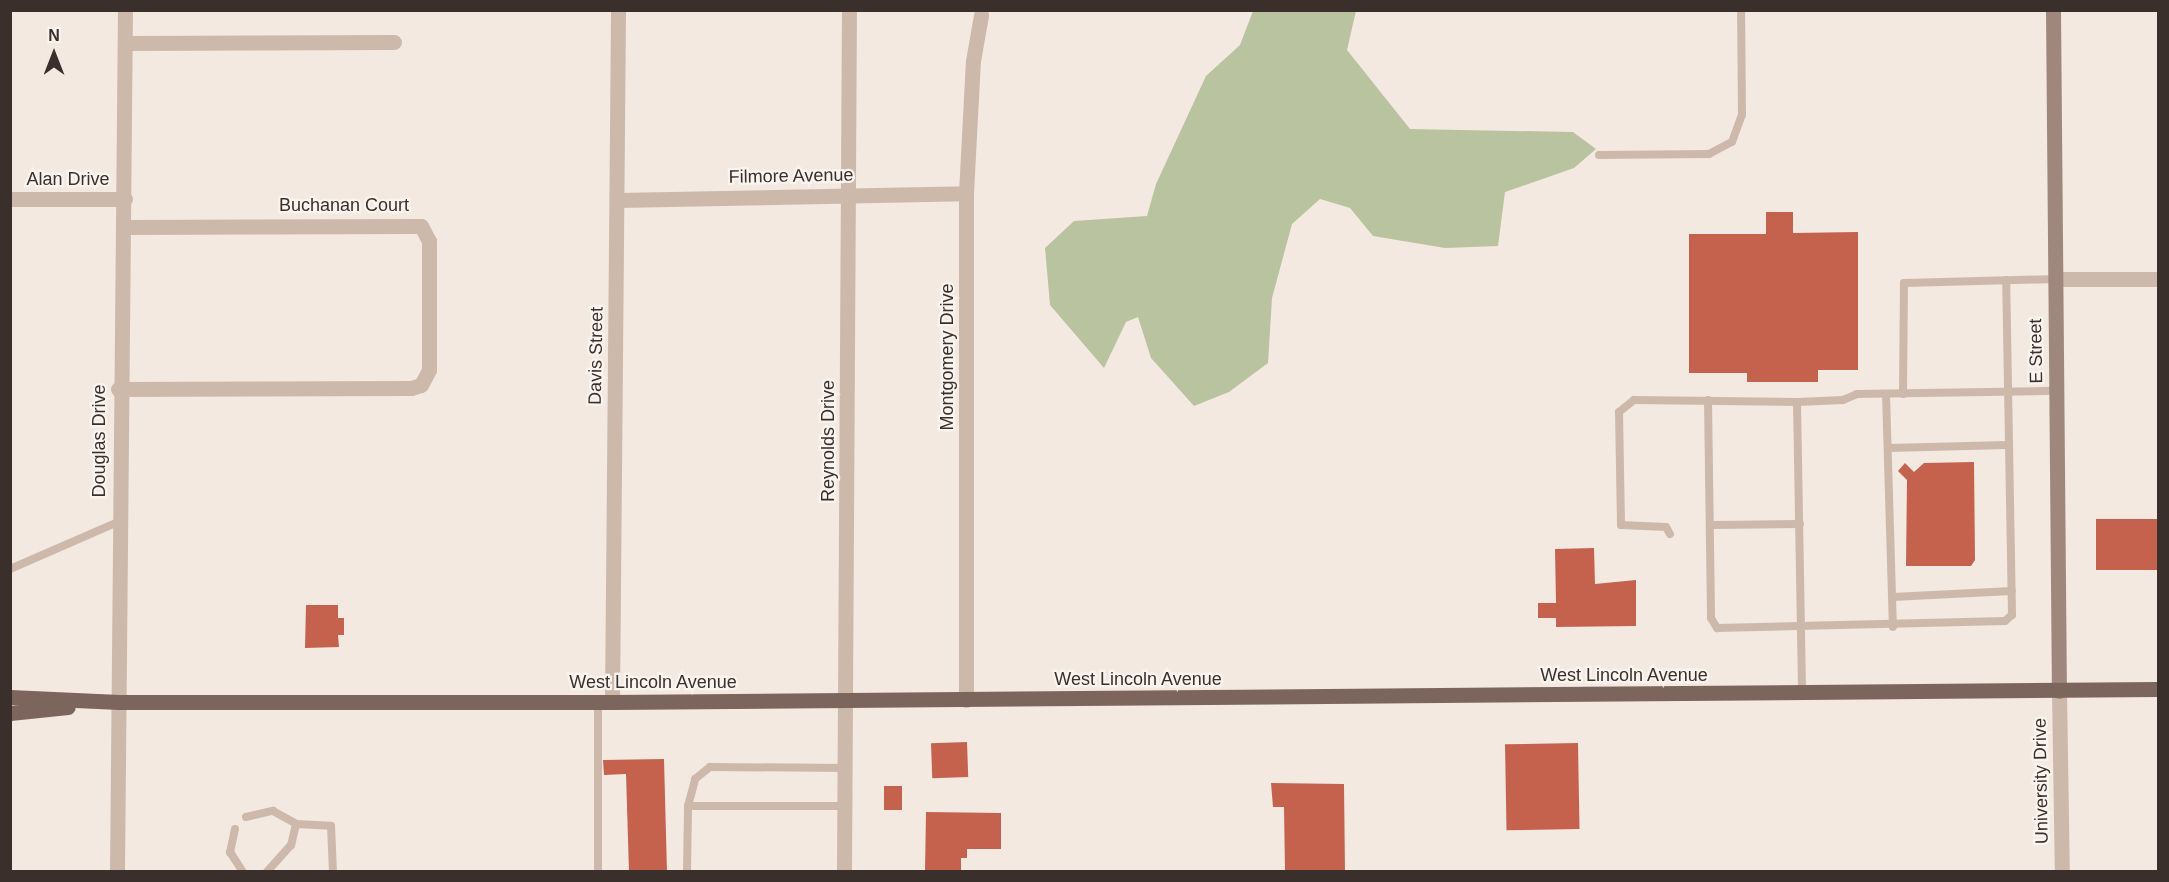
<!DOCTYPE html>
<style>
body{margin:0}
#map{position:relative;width:2169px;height:882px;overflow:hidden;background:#f3e9e1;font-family:Arial,sans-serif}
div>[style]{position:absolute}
.green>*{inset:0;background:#bac3a0}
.building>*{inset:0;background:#c4624e;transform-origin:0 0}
.lane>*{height:8px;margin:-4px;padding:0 4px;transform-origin:4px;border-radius:4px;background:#ccb9ac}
.street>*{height:15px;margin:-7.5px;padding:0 7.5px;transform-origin:7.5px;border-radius:7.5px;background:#ccb9ac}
.secondary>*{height:15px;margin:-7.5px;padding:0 7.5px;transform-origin:7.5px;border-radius:7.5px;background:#a0877d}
.primary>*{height:15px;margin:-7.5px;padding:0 7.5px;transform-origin:7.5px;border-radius:7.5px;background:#7c655d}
span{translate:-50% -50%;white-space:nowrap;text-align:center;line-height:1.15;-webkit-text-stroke:4.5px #faf4ee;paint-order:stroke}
.street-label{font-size:18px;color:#3a2f2b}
.frame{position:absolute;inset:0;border:12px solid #3a2f2b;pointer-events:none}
.north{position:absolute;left:24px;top:24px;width:60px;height:60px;-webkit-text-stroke:4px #faf4ee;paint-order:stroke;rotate:0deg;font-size:16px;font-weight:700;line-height:24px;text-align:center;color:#3a2f2b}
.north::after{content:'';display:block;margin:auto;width:21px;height:27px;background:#3a2f2b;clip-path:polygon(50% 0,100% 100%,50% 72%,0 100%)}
</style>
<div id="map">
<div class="green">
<div style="clip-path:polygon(1253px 11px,1356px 11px,1347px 50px,1410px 129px,1573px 132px,1596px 149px,1574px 168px,1505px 192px,1498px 246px,1445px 248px,1373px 236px,1350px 208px,1320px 199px,1292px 224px,1272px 298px,1268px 363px,1229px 392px,1194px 406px,1151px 358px,1138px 317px,1126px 322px,1104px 368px,1050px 305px,1045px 248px,1074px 221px,1147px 216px,1156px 184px,1206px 76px,1240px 45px)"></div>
</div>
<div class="building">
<div style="clip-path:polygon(1766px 212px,1793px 212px,1793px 233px,1858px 232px,1858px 370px,1818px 370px,1818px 382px,1747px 382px,1747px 373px,1689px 373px,1689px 234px,1766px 234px)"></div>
<div style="clip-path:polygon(1974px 462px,1975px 560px,1971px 566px,1906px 566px,1907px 480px,1898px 471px,1905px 463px,1914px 472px,1924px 463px)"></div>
<div style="left:2157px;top:519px;width:51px;height:61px;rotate:90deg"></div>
<div style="clip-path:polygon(1594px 548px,1595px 584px,1636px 580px,1636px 626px,1556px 627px,1556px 618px,1538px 618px,1538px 603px,1556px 603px,1555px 549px)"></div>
<div style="clip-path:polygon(306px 605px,338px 605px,338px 618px,344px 618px,344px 635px,338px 635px,339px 647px,305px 648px)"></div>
<div style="left:967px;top:742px;width:35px;height:36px;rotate:88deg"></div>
<div style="left:1578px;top:743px;width:86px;height:73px;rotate:89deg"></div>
<div style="clip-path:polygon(664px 759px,667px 872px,629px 872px,626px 774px,604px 775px,603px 760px)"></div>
<div style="clip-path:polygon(1271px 783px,1344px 784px,1345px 872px,1285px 872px,1284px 807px,1273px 807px)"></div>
<div style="left:884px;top:786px;width:18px;height:24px"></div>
<div style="clip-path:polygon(926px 812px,1001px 813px,1001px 849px,967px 849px,967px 858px,961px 858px,961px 872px,925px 872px)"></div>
</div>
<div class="lane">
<div style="left:1599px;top:155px;width:110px;rotate:-0.5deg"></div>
<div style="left:1709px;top:154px;width:26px;rotate:-28deg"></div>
<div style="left:1732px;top:142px;width:29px;rotate:-70deg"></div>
<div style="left:1742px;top:115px;width:105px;rotate:-90.5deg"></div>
<div style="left:1886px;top:394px;width:233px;rotate:88.3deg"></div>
<div style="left:1903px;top:394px;width:111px;rotate:-89.5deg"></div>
<div style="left:1904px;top:283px;width:151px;rotate:-1.5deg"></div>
<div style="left:1708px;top:400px;width:218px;rotate:89.2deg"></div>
<div style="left:1711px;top:618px;width:12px;rotate:59deg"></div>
<div style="left:1717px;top:628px;width:288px;rotate:-1.4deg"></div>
<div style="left:2005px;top:621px;width:9px;rotate:-41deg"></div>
<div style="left:2012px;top:615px;width:335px;rotate:-91deg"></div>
<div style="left:1797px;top:402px;width:291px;rotate:89deg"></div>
<div style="left:1888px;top:448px;width:120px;rotate:-1.4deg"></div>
<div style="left:1710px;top:525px;width:90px;rotate:-0.6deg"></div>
<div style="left:1670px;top:534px;width:8px;rotate:-120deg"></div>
<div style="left:1666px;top:527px;width:45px;rotate:-177.5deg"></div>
<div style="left:1621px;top:525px;width:113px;rotate:-91deg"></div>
<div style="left:1619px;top:412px;width:19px;rotate:-39deg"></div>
<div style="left:1634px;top:400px;width:163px;rotate:0.7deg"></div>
<div style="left:1797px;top:402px;width:46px;rotate:-2.5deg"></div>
<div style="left:1843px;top:400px;width:15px;rotate:-23deg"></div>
<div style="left:1857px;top:394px;width:199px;rotate:-0.9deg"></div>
<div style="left:10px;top:569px;width:118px;rotate:-23.5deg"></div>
<div style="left:1893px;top:597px;width:119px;rotate:-2.9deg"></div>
<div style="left:688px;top:806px;width:157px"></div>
<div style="left:246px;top:817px;width:28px;rotate:-13deg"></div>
<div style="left:273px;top:811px;width:26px;rotate:29deg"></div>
<div style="left:296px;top:824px;width:22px;rotate:103deg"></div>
<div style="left:291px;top:845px;width:36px;rotate:132deg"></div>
<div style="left:296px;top:824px;width:35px;rotate:3deg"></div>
<div style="left:331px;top:826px;width:46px;rotate:87.5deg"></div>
<div style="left:235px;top:829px;width:24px;rotate:102deg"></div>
<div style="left:230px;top:852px;width:24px;rotate:57deg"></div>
<div style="left:598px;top:872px;width:170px;rotate:-90deg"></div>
<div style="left:687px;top:872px;width:66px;rotate:-89.1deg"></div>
<div style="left:688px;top:806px;width:28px;rotate:-75deg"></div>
<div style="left:695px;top:779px;width:19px;rotate:-39deg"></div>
<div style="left:710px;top:767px;width:136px;rotate:0.4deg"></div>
</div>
<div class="street">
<div style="left:125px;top:43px;width:269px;rotate:-0.2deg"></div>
<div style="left:10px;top:199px;width:115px"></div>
<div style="left:617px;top:200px;width:349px;rotate:-1.1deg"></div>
<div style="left:2055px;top:279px;width:103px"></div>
<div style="left:118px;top:389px;width:293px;rotate:-0.2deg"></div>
<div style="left:411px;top:388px;width:10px;rotate:-17deg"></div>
<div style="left:421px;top:385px;width:17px;rotate:-62deg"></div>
<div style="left:429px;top:370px;width:129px;rotate:-90deg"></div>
<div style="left:429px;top:241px;width:17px;rotate:-118deg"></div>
<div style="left:421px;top:226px;width:296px;rotate:179.8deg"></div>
<div style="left:2059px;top:691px;width:181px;rotate:89.1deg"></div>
<div style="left:966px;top:700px;width:507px;rotate:-90deg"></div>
<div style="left:966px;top:193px;width:132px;rotate:-87deg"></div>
<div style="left:973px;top:61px;width:47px;rotate:-80.1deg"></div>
<div style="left:612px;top:702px;width:692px;rotate:-89.5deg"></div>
<div style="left:117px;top:872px;width:862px;rotate:-89.47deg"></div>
<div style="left:844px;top:872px;width:862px;rotate:-89.67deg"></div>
</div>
<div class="secondary">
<div style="left:2053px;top:10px;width:681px;rotate:89.5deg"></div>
</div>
<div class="primary">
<div style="left:10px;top:697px;width:109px;rotate:2.6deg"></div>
<div style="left:119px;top:702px;width:493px"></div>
<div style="left:612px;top:702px;width:1546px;rotate:-0.48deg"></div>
<div style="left:10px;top:713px;width:58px;rotate:-5.9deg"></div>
</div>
<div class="street-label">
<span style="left:791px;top:176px;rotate:-1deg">Filmore Avenue</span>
<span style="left:68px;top:179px">Alan Drive</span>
<span style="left:344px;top:205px">Buchanan Court</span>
<span style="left:2036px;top:351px;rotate:-91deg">E Street</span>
<span style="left:596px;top:356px;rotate:-89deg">Davis Street</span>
<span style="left:947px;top:357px;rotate:-90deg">Montgomery Drive</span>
<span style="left:99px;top:441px;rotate:-90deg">Douglas Drive</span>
<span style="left:828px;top:441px;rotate:-90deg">Reynolds Drive</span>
<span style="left:1624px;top:675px">West Lincoln Avenue</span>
<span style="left:1138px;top:679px">West Lincoln Avenue</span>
<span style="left:653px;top:682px">West Lincoln Avenue</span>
<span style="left:2041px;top:781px;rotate:-91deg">University Drive</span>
</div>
<div class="frame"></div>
<div class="north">N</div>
</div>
